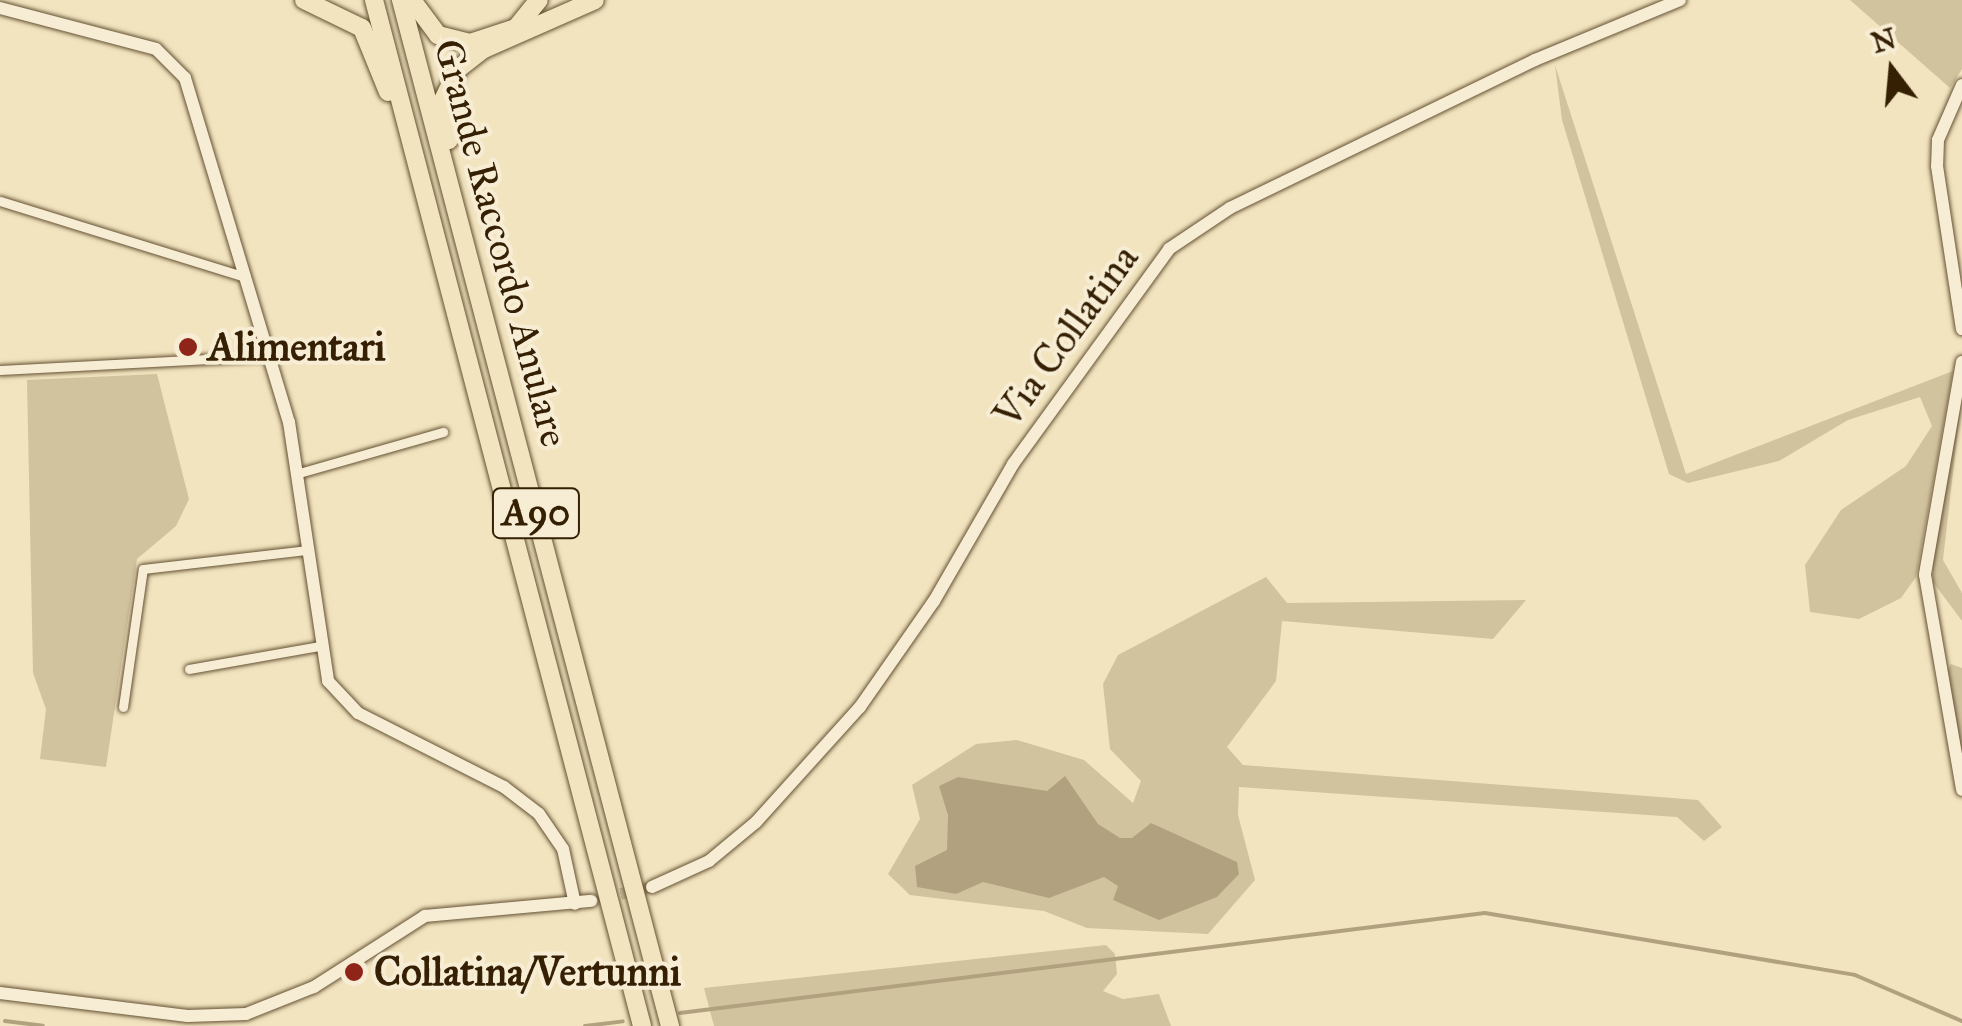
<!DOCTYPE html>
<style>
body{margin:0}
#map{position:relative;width:1962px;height:1026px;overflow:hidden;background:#f2e4bf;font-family:"IM FELL Great Primer",serif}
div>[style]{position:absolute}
.green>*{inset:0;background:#d2c39f}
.water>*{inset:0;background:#b2a17f}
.stream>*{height:4px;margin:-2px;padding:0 2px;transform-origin:2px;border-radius:2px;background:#b2a17f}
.secondary-tunnel>*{height:12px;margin-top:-6px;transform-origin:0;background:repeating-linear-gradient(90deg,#ccbd9a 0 12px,transparent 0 18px)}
.roads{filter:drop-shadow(0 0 2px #645133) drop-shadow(0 0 2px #645133)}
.street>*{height:9px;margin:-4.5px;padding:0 4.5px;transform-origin:4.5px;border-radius:4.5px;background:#f7edd5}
.secondary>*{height:12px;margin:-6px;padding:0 6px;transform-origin:6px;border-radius:6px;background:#f7edd5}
.highway>*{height:18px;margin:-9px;padding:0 9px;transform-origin:9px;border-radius:9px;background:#f2e4bf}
.dots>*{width:28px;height:28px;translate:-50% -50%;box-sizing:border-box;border:5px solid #f7edd5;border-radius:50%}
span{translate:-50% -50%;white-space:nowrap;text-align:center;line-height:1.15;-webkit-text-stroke:8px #f7edd5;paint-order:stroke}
.shield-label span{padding:2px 8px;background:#f7edd5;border:2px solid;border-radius:8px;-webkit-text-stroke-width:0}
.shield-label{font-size:38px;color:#352004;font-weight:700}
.street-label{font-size:40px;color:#352004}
.poi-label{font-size:40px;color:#352004;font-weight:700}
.left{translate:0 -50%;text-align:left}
.north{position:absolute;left:1842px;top:20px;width:100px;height:100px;-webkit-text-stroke:8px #f7edd5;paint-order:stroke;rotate:344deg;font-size:28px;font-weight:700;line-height:40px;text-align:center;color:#352004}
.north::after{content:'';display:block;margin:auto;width:35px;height:45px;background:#352004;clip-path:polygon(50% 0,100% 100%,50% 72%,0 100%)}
</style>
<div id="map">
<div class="green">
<div style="clip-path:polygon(1850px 0,1962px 0,1962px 69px,1950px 88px)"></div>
<div style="clip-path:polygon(1555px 65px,1686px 474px,1953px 371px,1916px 577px,1901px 598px,1859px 619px,1810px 612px,1805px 565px,1841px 510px,1906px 466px,1932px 426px,1920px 397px,1848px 420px,1779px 461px,1688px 483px,1669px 474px,1562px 120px)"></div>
<div style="clip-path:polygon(157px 374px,189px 499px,176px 526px,137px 559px,106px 767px,40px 759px,46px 709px,33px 673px,27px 380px)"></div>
<div style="clip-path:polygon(1962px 394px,1943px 560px,1962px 593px,1962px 621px,1933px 582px,1933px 537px)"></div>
<div style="clip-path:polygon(1266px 577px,1287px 603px,1526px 600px,1493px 639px,1282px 621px,1276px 681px,1227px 747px,1243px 765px,1698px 800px,1722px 827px,1704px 841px,1677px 817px,1239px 787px,1238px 815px,1255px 880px,1208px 934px,1087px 928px,1044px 911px,910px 895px,888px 874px,920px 819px,912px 785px,976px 744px,1017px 740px,1084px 760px,1133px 803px,1141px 781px,1110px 749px,1103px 684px,1118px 655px)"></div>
<div style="clip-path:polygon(1951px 664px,1962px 668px,1962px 754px,1947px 671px)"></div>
<div style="clip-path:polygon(1106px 945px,1115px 954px,1117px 974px,1103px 991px,1123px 999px,1159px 994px,1171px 1026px,714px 1026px,704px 988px)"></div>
</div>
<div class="water">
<div style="clip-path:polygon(1065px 776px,1098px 824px,1120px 838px,1132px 838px,1151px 823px,1237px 862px,1239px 874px,1217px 897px,1159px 920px,1113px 900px,1118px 886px,1104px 877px,1049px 898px,983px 882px,956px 894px,917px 887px,915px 866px,947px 850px,948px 815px,939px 786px,958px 777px,1047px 791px)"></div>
</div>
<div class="stream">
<div style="left:680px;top:1013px;width:811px;rotate:-7.08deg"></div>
<div style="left:1485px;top:913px;width:375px;rotate:9.5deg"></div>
<div style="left:1855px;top:975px;width:116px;rotate:23.3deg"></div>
<div style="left:5px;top:1021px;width:38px;rotate:7deg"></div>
<div style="left:585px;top:1026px;width:38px;rotate:-7deg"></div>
</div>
<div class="secondary-tunnel">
<div style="left:603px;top:898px;width:50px;rotate:-12.7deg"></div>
</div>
<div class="roads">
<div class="street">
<div style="left:0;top:201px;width:257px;rotate:17.2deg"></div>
<div style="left:0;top:370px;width:271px;rotate:-3deg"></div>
<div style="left:299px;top:473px;width:150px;rotate:-15.9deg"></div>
<div style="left:189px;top:669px;width:133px;rotate:-10deg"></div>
<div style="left:123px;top:707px;width:139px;rotate:-81.8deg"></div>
<div style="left:143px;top:569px;width:166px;rotate:-6.6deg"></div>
</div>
<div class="secondary">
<div style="left:0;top:8px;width:161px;rotate:14.7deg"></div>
<div style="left:156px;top:49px;width:41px;rotate:45deg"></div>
<div style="left:185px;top:78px;width:359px;rotate:73.2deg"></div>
<div style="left:289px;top:422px;width:262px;rotate:81.4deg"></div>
<div style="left:328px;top:681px;width:44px;rotate:46.8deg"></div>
<div style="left:358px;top:713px;width:164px;rotate:26.9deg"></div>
<div style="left:504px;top:787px;width:44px;rotate:37.6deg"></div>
<div style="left:539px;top:814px;width:42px;rotate:55.6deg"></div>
<div style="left:563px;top:849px;width:56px;rotate:77.7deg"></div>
<div style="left:1962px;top:85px;width:60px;rotate:113.6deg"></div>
<div style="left:1938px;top:140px;width:26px;rotate:92deg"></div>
<div style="left:1937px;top:166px;width:165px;rotate:81.3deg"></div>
<div style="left:1962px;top:362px;width:216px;rotate:99.9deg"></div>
<div style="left:1925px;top:575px;width:218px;rotate:80.2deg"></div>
<div style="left:652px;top:887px;width:63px;rotate:-24.5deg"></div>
<div style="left:709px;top:861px;width:61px;rotate:-39.7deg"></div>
<div style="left:756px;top:822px;width:155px;rotate:-47.9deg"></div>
<div style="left:860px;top:707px;width:129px;rotate:-55.1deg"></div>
<div style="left:934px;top:601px;width:158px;rotate:-60deg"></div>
<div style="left:1013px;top:464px;width:266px;rotate:-54deg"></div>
<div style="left:1169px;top:249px;width:73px;rotate:-33.9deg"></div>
<div style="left:1230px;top:208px;width:339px;rotate:-25.9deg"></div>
<div style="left:1535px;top:60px;width:157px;rotate:-22.5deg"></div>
<div style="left:0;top:993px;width:189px;rotate:7deg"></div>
<div style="left:188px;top:1016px;width:58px;rotate:-2deg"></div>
<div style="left:246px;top:1014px;width:73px;rotate:-21.7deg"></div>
<div style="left:314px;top:987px;width:132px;rotate:-32.6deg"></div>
<div style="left:425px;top:916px;width:167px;rotate:-5.2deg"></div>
</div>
<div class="highway">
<div style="left:304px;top:0;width:64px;rotate:25.8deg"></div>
<div style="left:362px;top:28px;width:69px;rotate:67.9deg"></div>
<div style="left:374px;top:0;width:1060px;rotate:75.36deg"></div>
<div style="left:401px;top:0;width:1061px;rotate:75.31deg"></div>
<div style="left:412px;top:0;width:44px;rotate:53.4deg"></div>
<div style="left:438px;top:35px;width:33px;rotate:14deg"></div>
<div style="left:470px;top:43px;width:48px;rotate:-18.1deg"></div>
<div style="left:516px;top:28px;width:36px;rotate:-51deg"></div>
<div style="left:449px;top:140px;width:40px;rotate:-98.5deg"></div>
<div style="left:443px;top:100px;width:34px;rotate:-64deg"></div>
<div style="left:458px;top:69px;width:33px;rotate:-38deg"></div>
<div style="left:484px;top:49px;width:121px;rotate:-23.8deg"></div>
</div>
</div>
<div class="dots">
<div style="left:188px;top:347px;background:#8f2418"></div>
<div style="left:354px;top:972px;background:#8f2418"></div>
</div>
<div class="shield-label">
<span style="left:536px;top:513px">A90</span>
</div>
<div class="street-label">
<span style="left:501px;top:243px;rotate:75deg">Grande Raccordo Anulare</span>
<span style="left:1066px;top:336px;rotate:-54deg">Via Collatina</span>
</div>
<div class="poi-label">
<span class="left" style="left:208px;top:347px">Alimentari</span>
<span class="left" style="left:374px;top:972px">Collatina/Vertunni</span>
</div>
<div class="north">N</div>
</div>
